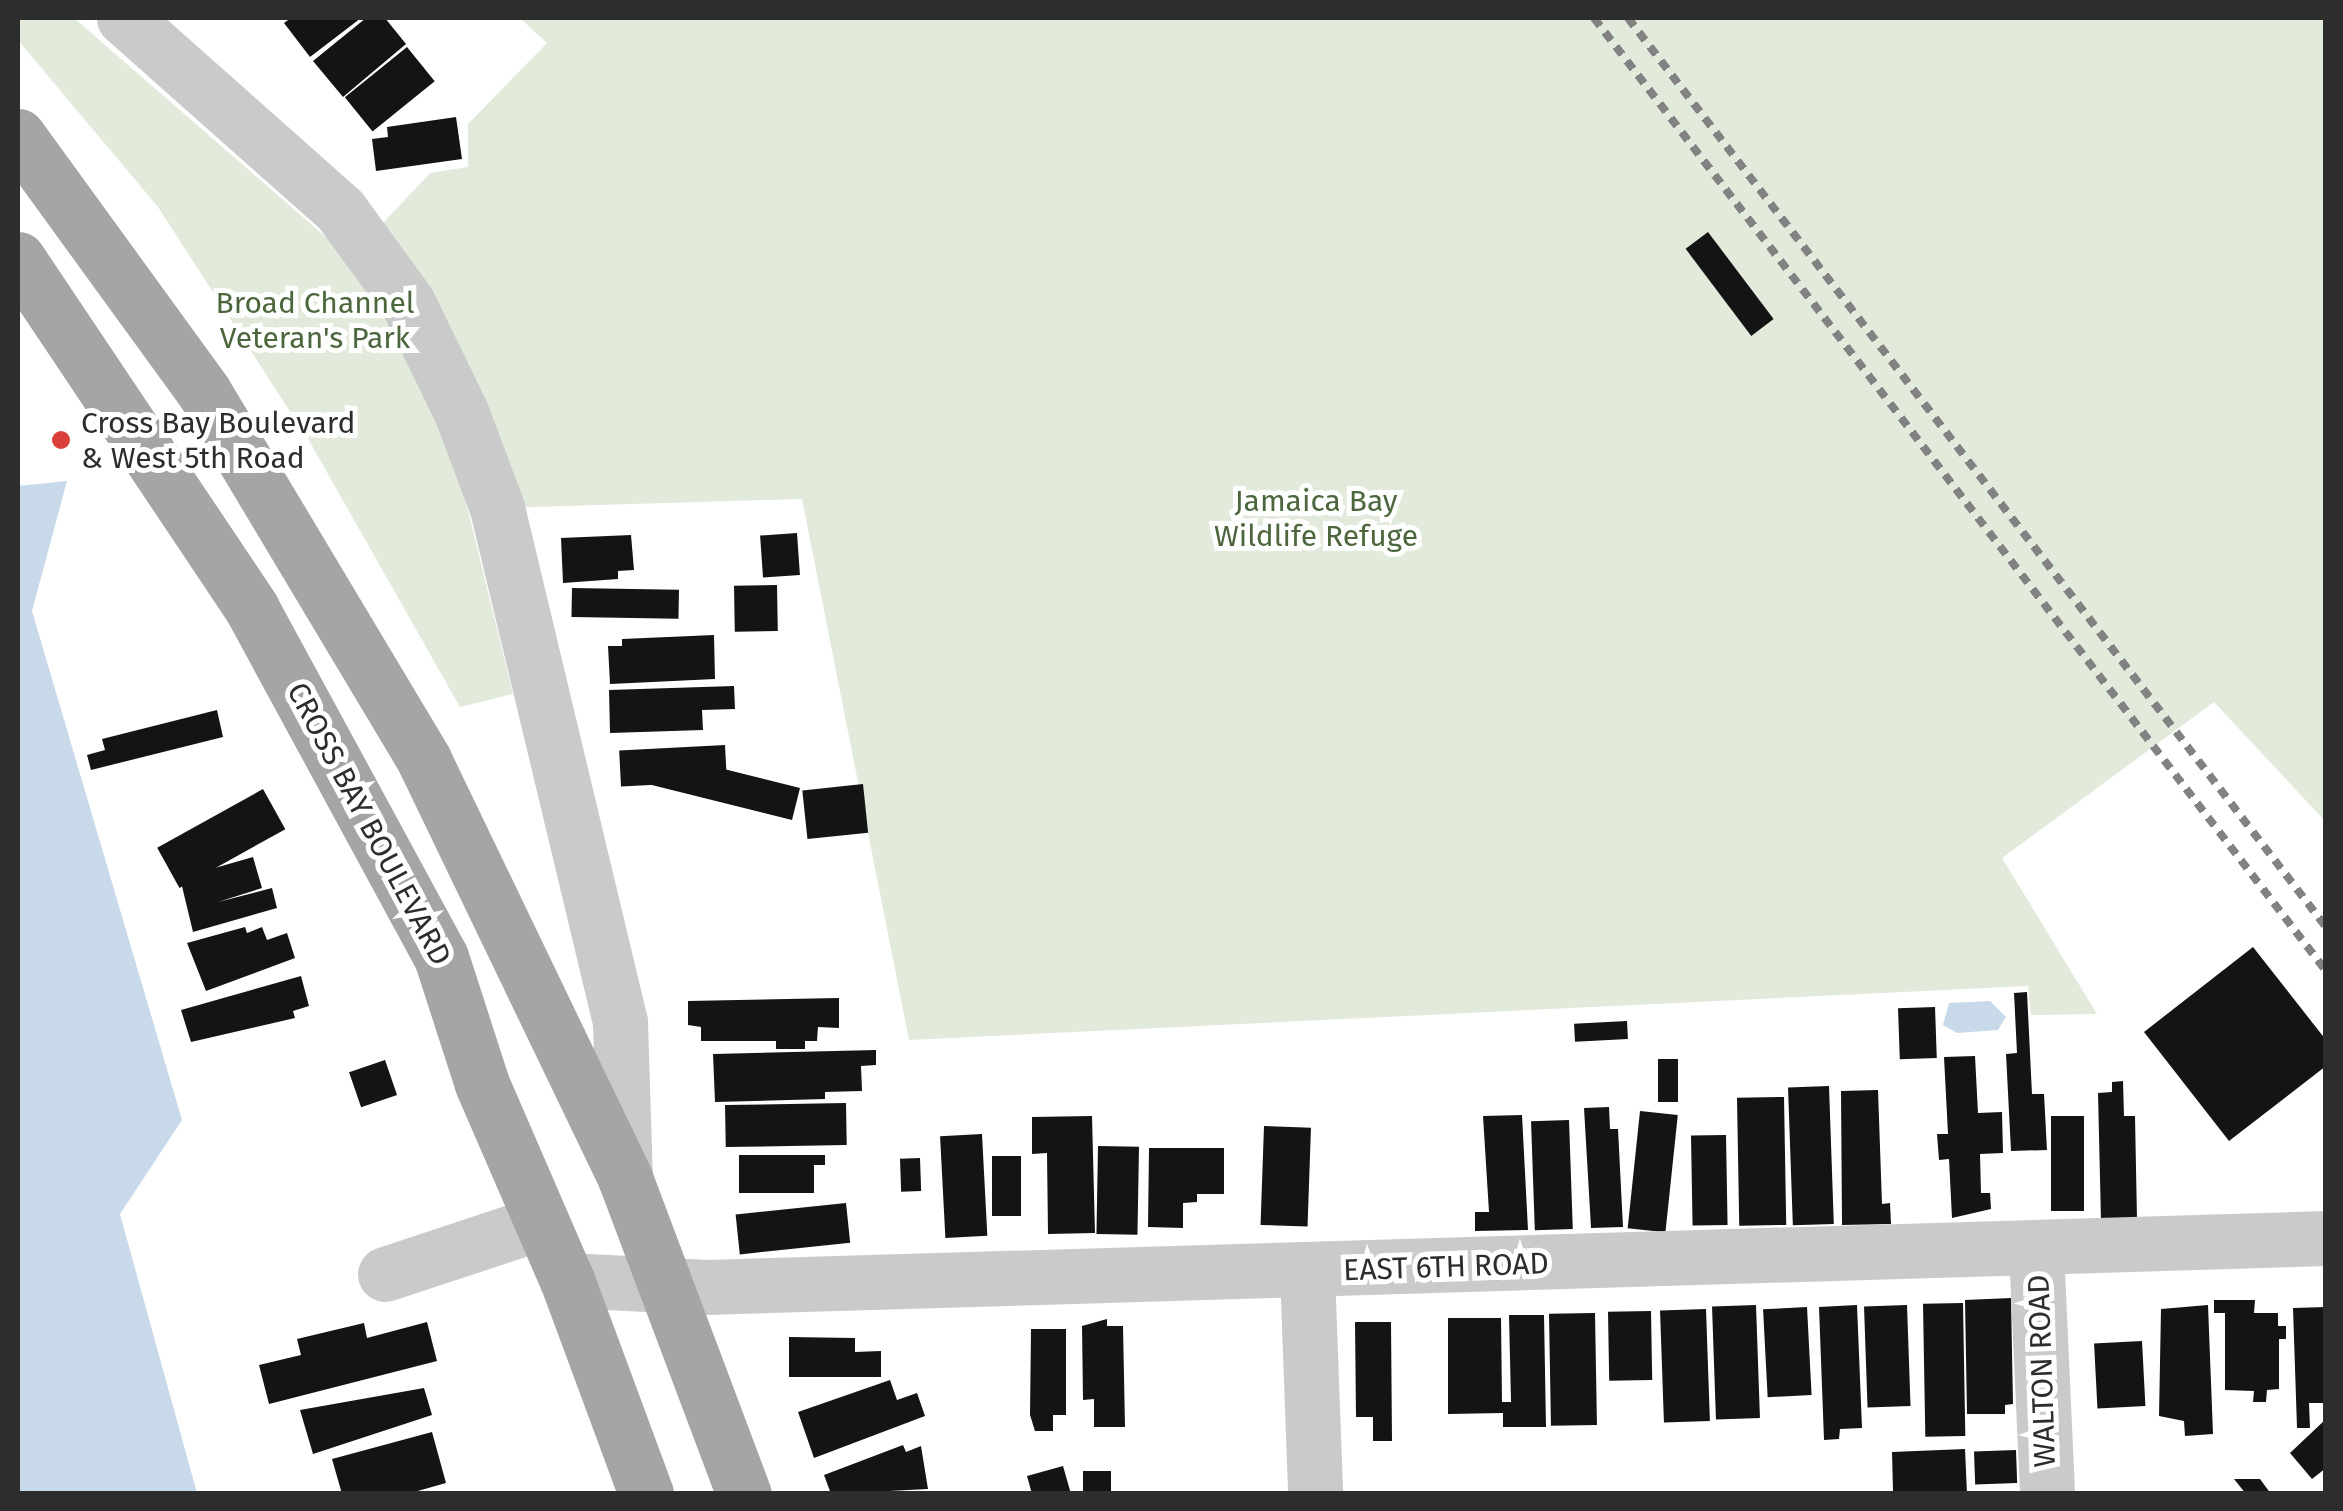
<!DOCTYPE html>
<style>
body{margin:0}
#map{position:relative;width:2343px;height:1511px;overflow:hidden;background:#fff;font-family:"Fira Sans",sans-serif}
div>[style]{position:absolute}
.green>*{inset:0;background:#e2eadb}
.water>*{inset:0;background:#c8d9e9}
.building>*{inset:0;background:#141414;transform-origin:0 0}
.minor>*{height:55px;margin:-27.5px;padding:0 27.5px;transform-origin:27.5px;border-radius:27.5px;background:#cacaca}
.major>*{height:55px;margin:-27.5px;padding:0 27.5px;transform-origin:27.5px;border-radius:27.5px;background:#a5a5a5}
.rail>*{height:8px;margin-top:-4px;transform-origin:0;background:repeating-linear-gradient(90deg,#828282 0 10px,transparent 0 18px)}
.dots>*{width:28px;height:28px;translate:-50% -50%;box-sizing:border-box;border:5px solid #fff;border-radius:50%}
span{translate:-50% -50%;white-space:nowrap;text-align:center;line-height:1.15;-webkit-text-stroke:10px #fff;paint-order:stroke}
.park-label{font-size:30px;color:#4c663d}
.poi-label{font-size:30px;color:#2d2d2d}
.left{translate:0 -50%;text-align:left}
.street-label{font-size:30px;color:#2d2d2d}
.frame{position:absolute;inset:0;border:20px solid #2d2d2d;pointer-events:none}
</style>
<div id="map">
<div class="green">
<div style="clip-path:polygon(18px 18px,74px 18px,374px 279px,457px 465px,513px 694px,460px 707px,311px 444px,158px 207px,18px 40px)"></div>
<div style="clip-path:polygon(520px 18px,2325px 18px,2325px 821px,2214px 702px,2002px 858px,2097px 1014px,2031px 1015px,2028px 986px,909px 1040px,802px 499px,497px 508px,366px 241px,430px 173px,468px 167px,468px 124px,547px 43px)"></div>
</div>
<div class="water">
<div style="clip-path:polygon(67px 481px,32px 611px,182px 1120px,120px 1214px,197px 1493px,18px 1493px,18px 486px)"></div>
<div style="clip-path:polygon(1990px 1001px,2006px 1017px,1998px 1030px,1957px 1033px,1943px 1025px,1949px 1003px)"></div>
</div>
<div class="building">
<div style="clip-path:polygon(291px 18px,361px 18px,310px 57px,284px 23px)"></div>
<div style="clip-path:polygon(366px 18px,385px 18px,406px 44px,343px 97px,313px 61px)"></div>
<div style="left:407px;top:47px;width:44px;height:80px;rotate:51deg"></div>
<div style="clip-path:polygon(456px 117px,462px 159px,376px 171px,372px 139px,388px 137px,387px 127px)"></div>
<div style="left:1708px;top:232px;width:109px;height:28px;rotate:53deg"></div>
<div style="left:797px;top:533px;width:42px;height:37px;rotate:86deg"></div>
<div style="clip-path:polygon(631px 535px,634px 570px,618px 571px,618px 579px,563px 583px,561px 538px)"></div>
<div style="left:777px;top:585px;width:46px;height:43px;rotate:89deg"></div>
<div style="left:572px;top:588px;width:107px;height:29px;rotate:1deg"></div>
<div style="clip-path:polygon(714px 635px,715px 679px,610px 684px,608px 646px,622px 646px,622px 639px)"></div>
<div style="clip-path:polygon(734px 686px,735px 709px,702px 710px,703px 730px,610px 733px,609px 690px)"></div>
<div style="clip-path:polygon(217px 710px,223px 737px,91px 770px,87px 755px,105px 750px,102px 739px)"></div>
<div style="left:725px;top:745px;width:36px;height:106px;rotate:87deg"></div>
<div style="left:863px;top:784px;width:49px;height:61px;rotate:84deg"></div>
<div style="left:800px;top:788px;width:33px;height:160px;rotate:104deg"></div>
<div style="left:263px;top:789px;width:46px;height:121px;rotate:61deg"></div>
<div style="clip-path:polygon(253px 857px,262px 888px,218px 902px,272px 888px,277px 908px,193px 932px,180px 878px)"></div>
<div style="clip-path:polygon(245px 927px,247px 933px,262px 927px,267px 940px,287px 933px,295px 958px,206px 991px,187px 943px)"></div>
<div style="clip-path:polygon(2253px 947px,2326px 1040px,2326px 1066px,2229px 1141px,2144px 1032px)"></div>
<div style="clip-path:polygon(301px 976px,309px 1006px,293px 1011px,295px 1018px,191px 1042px,181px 1010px)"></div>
<div style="clip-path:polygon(2027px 992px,2032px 1094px,2044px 1094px,2047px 1150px,2011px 1151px,2006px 1054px,2017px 1053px,2014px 993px)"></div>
<div style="clip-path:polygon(839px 998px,839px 1028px,818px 1027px,817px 1041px,805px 1041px,805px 1049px,776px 1049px,776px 1041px,701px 1041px,701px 1027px,688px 1025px,688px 1001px)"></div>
<div style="left:1935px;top:1007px;width:51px;height:37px;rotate:88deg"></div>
<div style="left:1627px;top:1021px;width:18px;height:53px;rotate:87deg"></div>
<div style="clip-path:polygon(876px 1050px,876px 1065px,861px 1066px,862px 1091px,825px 1092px,825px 1099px,715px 1102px,713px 1054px)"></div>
<div style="clip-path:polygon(1975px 1056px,1978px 1113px,2002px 1112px,2003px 1153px,1980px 1154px,1981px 1193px,1990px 1193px,1991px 1209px,1952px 1218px,1949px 1159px,1939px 1160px,1937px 1134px,1948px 1134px,1944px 1057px)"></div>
<div style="left:1678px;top:1059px;width:43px;height:20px;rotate:90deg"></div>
<div style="left:385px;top:1060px;width:37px;height:38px;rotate:71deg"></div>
<div style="clip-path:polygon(2123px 1081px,2124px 1116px,2135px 1116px,2137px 1220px,2101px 1221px,2098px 1093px,2112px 1092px,2112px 1082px)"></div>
<div style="left:1829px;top:1086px;width:138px;height:41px;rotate:88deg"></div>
<div style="clip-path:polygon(1878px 1090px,1882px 1204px,1890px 1203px,1891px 1224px,1842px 1225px,1841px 1091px)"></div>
<div style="left:1784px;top:1097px;width:128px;height:47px;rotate:89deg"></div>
<div style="left:846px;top:1103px;width:42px;height:121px;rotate:89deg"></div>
<div style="clip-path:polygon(1609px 1107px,1610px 1129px,1618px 1129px,1623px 1227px,1591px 1228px,1584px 1108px)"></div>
<div style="left:1640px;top:1111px;width:38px;height:118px;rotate:6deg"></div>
<div style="clip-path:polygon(1522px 1115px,1528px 1230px,1475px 1231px,1475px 1212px,1489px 1212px,1483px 1116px)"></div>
<div style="clip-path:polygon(1092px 1116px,1095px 1233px,1048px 1234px,1047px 1153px,1032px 1154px,1032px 1117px)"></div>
<div style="left:2051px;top:1116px;width:33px;height:95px"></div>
<div style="left:1569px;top:1120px;width:109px;height:38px;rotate:88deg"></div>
<div style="left:1264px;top:1126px;width:47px;height:99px;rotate:2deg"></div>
<div style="left:982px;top:1134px;width:102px;height:42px;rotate:87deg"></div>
<div style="left:1726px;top:1135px;width:90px;height:35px;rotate:89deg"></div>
<div style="left:1098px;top:1146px;width:41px;height:88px;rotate:1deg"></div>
<div style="clip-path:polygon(1149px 1148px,1224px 1148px,1224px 1194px,1197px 1194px,1197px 1202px,1183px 1203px,1183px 1228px,1148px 1227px)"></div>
<div style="clip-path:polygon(739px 1155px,825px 1155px,825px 1165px,814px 1165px,814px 1193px,739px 1193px)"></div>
<div style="left:992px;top:1156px;width:29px;height:60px"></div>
<div style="left:920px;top:1158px;width:33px;height:20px;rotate:88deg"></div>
<div style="left:846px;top:1203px;width:40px;height:111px;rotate:84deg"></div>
<div style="clip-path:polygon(2011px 1298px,2013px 1404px,2005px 1405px,2005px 1414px,1967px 1414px,1965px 1300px)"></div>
<div style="clip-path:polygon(2214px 1300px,2255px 1300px,2254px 1313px,2278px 1313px,2278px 1326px,2286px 1326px,2286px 1339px,2279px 1339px,2279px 1389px,2267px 1390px,2266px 1402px,2253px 1402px,2254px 1391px,2225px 1390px,2225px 1313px,2214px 1313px)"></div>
<div style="left:1963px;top:1303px;width:133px;height:40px;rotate:89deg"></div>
<div style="left:1756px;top:1305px;width:113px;height:44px;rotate:88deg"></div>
<div style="clip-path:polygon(1857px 1305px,1862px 1428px,1840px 1429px,1839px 1439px,1824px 1440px,1819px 1307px)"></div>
<div style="left:1907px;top:1305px;width:101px;height:43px;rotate:88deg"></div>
<div style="clip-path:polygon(2208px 1305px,2213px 1434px,2185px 1436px,2184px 1421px,2159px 1416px,2161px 1309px)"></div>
<div style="left:1807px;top:1307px;width:88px;height:44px;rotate:87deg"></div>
<div style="clip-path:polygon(2326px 1307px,2326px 1403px,2309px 1403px,2310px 1428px,2297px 1428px,2293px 1308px)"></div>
<div style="left:1706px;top:1309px;width:112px;height:46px;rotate:88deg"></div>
<div style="left:1651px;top:1311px;width:69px;height:43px;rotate:89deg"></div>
<div style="left:1595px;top:1313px;width:112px;height:46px;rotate:89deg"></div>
<div style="clip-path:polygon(1509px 1315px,1544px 1315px,1546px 1427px,1503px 1427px,1503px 1413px,1448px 1414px,1448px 1318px,1501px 1318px,1502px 1402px,1511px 1402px)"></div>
<div style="clip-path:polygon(1107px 1319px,1107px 1326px,1123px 1326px,1125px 1427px,1094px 1427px,1094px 1399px,1083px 1400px,1082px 1326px)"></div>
<div style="clip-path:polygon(427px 1322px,437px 1361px,269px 1404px,259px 1365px,301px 1355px,297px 1339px,364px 1323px,367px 1338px)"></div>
<div style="clip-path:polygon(1355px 1322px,1391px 1322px,1392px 1441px,1373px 1441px,1373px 1417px,1356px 1417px)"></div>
<div style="clip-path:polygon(1031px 1329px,1066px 1329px,1066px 1415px,1053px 1415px,1053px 1431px,1035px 1431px,1030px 1415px)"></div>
<div style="clip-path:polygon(789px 1337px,855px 1338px,855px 1352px,881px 1351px,881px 1377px,789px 1377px)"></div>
<div style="left:2142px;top:1341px;width:65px;height:48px;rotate:87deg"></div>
<div style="clip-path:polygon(890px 1380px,897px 1400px,917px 1393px,925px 1416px,814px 1458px,798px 1412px)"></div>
<div style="clip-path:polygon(424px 1388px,432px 1415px,313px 1454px,300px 1410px)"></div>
<div style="clip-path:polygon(2326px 1419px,2326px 1468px,2312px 1479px,2290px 1453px)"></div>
<div style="clip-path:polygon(432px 1432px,446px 1483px,407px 1494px,342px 1494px,332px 1459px)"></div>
<div style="clip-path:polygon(903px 1445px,906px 1452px,921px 1446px,928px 1489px,831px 1494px,824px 1475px)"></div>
<div style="clip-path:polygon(1965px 1449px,1967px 1494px,1893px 1491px,1892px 1452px)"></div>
<div style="left:2016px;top:1450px;width:33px;height:42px;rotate:88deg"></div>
<div style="clip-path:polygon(1063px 1466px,1071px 1494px,1032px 1494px,1027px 1476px)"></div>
<div style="left:1083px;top:1471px;width:28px;height:23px"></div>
<div style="clip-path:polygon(2234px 1479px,2260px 1479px,2271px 1494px,2246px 1494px)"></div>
</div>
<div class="minor">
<div style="left:124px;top:18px;width:290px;rotate:41.6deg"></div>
<div style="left:341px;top:211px;width:114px;rotate:53.9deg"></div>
<div style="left:408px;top:303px;width:121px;rotate:64.1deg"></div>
<div style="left:461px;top:412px;width:103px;rotate:69.4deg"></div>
<div style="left:497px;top:508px;width:529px;rotate:76.54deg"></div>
<div style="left:620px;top:1022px;width:156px;rotate:88.2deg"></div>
<div style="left:2036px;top:1249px;width:245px;rotate:87.4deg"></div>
<div style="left:1307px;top:1271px;width:223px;rotate:87.9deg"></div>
<div style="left:385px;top:1274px;width:165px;rotate:-18.3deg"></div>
<div style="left:567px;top:1280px;width:140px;rotate:2.9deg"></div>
<div style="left:707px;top:1287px;width:1620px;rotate:-1.73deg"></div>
</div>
<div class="major">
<div style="left:18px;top:136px;width:316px;rotate:54deg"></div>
<div style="left:204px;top:392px;width:429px;rotate:59.1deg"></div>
<div style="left:424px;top:760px;width:464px;rotate:64.3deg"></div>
<div style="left:625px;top:1178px;width:338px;rotate:69.4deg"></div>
<div style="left:18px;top:259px;width:421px;rotate:56.2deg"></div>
<div style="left:252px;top:609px;width:396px;rotate:61.5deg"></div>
<div style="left:441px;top:957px;width:133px;rotate:72.1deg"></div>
<div style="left:482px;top:1084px;width:214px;rotate:66.6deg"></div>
<div style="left:567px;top:1280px;width:228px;rotate:69.7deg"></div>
</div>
<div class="rail">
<div style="left:1594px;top:18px;width:1202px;rotate:52.47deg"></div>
<div style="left:1628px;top:18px;width:1146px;rotate:52.48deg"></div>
</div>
<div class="dots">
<div style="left:61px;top:440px;background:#da3f39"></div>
</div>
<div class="park-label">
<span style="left:315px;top:320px">Broad Channel<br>Veteran's Park</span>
<span style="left:1316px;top:518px">Jamaica Bay<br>Wildlife Refuge</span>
</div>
<div class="poi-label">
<span class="left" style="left:81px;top:440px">Cross Bay Boulevard<br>&amp; West 5th Road</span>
</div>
<div class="street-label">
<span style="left:369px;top:824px;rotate:62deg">CROSS BAY BOULEVARD</span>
<span style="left:1446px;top:1267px;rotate:-2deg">EAST 6TH ROAD</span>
<span style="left:2042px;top:1371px;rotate:-92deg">WALTON ROAD</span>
</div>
<div class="frame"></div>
</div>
